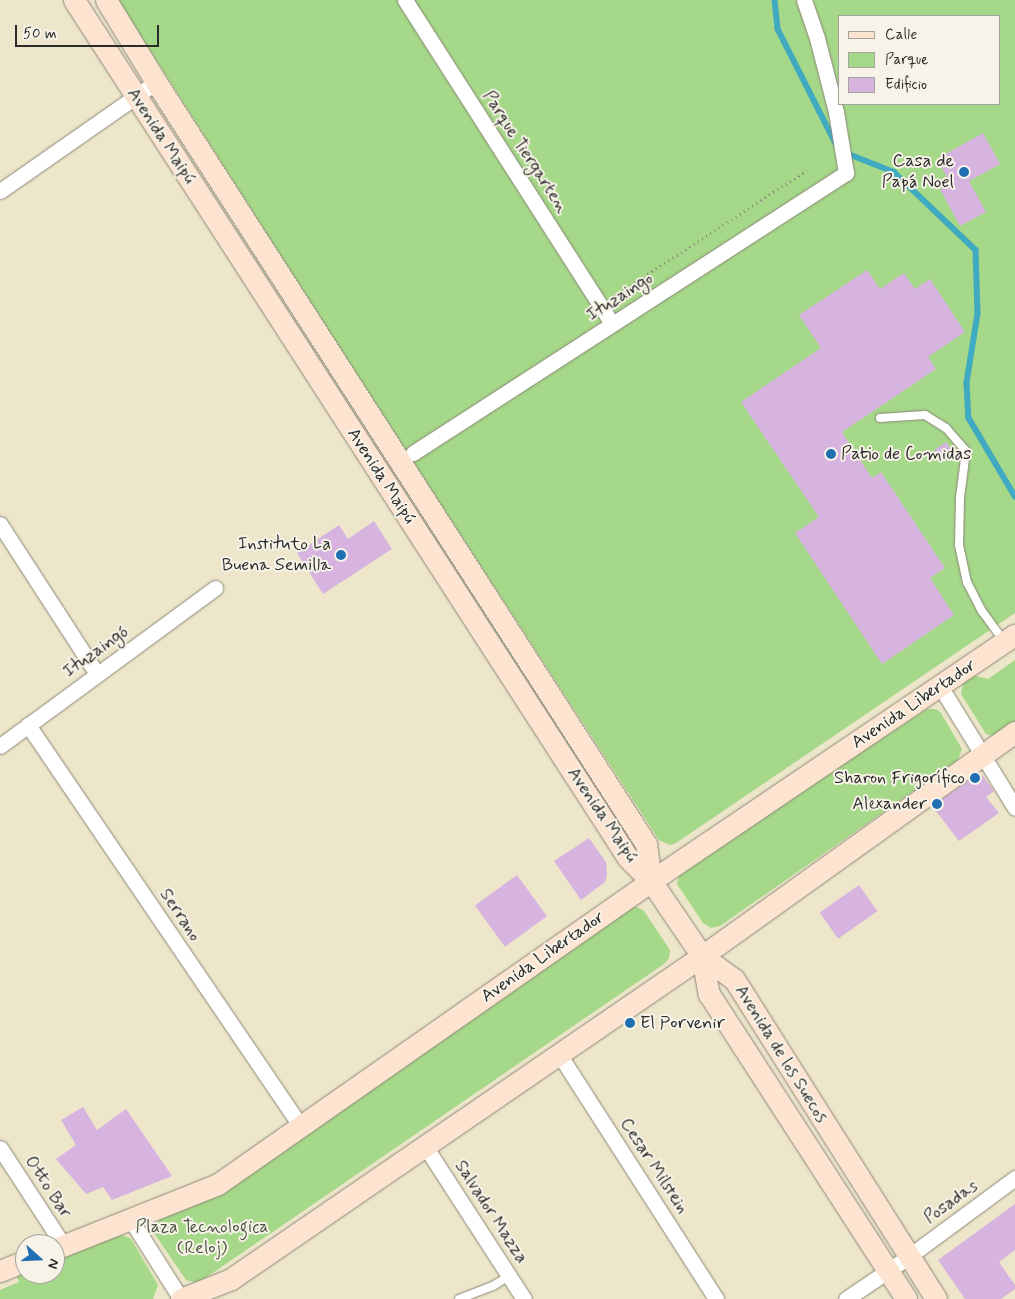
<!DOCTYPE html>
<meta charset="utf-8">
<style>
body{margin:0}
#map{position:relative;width:1015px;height:1299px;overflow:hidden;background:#ede6ca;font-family:Mynerve,sans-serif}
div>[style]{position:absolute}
.green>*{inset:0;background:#a5d888}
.stream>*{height:5.5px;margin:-2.75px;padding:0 2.75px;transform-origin:2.75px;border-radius:2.75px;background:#40aac0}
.building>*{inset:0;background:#d7b4df;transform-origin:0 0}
.path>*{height:3px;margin-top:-1.5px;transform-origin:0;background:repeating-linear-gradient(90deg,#8c887a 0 1px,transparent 0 5px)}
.roads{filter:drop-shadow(0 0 1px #8c887a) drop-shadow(0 0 1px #8c887a)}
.lane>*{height:8px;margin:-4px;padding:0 4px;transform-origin:4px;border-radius:4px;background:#fff}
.street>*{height:15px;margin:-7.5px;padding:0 7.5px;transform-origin:7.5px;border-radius:7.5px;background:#fff}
.secondary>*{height:21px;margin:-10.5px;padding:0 10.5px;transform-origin:10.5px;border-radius:10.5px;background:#fde4d1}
.dots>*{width:14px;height:14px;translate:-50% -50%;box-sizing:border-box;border:2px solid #f7f3e8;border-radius:50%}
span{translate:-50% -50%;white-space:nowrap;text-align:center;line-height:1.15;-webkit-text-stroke:4px #f7f3e8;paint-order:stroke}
.street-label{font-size:18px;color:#2b2b2b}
.poi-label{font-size:18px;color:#2b2b2b}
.right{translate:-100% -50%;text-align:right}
.left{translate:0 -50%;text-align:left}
.park-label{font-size:18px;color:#4a5642}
.legend{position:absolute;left:838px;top:15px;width:162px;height:90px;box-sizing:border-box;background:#f7f3e8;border:1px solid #a5a39c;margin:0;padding:6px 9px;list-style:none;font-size:15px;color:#2b2b2b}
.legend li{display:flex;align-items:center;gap:10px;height:25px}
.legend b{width:25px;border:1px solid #a5a39c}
.north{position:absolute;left:15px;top:1234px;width:50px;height:50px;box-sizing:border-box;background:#f7f3e8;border:1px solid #a5a39c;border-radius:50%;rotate:110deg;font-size:14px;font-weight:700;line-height:20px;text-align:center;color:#2b2b2b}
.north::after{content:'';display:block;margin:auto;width:18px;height:22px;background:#1f6fb2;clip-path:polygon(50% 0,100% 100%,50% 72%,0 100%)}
.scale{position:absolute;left:15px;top:25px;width:144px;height:22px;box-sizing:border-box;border:2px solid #2b2b2b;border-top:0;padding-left:6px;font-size:15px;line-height:18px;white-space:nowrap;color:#2b2b2b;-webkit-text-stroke:4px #f7f3e8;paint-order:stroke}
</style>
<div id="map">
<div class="green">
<div style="clip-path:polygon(evenodd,118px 0,1015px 0,1015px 613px,676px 843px,670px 845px,659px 840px,356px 374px,118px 0,839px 16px,999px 16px,999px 104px,839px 104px,839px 16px)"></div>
<div style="clip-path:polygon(1015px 660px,1015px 722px,993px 736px,986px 734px,961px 694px,963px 684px,973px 675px,988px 679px)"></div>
<div style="clip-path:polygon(927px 709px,936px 709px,941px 713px,962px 749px,958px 760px,720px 926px,711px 928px,703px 923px,677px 884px,679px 876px,684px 869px)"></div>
<div style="clip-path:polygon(631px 907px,637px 907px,644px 911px,670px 950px,669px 958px,664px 964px,198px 1283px,186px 1280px,154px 1233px,160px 1217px)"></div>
<div style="clip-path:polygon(118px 1233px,131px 1239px,158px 1285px,153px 1299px,0 1299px,0 1290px,19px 1282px,15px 1272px,25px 1269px,25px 1274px,55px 1274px,55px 1257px)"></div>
</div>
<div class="stream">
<div style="left:775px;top:0;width:29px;rotate:84deg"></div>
<div style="left:778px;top:29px;width:129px;rotate:63.2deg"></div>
<div style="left:846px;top:153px;width:52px;rotate:21.6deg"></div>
<div style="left:894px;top:172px;width:113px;rotate:43.6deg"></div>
<div style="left:976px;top:250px;width:64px;rotate:88.2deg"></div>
<div style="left:978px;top:314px;width:70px;rotate:99.1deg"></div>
<div style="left:967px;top:383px;width:35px;rotate:87deg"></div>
<div style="left:969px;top:418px;width:91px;rotate:59.5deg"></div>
</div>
<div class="building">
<div style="clip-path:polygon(983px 133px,1000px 164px,969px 181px,986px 212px,960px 226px,940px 189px,951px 184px,937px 159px)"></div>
<div style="clip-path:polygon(867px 270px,880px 289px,904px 273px,915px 289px,930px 279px,965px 332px,928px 357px,936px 369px,842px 432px,872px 478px,881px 472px,945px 568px,930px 578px,954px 615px,882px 664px,795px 533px,819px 517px,741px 402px,821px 348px,799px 315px)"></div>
<div style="left:946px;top:442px;width:14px;height:14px;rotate:56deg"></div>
<div style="clip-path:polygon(374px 521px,392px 549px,323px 594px,297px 553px,339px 525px,348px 539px)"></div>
<div style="clip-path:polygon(978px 774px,983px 776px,994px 791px,986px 797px,999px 813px,959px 841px,932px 806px)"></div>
<div style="clip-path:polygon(589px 838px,606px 862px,607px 875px,605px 882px,581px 900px,554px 861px)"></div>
<div style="left:517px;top:875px;width:51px;height:52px;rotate:54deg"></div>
<div style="left:859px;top:885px;width:32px;height:48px;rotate:55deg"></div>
<div style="clip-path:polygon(83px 1107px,97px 1130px,126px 1109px,172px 1176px,112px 1200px,103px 1187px,86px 1194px,56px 1159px,76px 1145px,61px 1120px)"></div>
<div style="clip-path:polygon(1015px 1204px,1015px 1250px,999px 1262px,1015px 1285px,1015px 1289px,1001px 1299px,965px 1299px,938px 1260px)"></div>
</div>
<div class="path">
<div style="left:614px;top:296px;width:230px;rotate:-33.1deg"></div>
</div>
<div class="roads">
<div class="lane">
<div style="left:880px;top:418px;width:45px;rotate:-3.8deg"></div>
<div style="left:925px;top:415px;width:25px;rotate:32deg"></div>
<div style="left:946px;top:428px;width:30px;rotate:49deg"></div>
<div style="left:966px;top:451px;width:47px;rotate:97.3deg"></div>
<div style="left:960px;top:498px;width:47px;rotate:91.2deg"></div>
<div style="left:959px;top:545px;width:38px;rotate:78deg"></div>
<div style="left:967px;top:582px;width:33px;rotate:63deg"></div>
<div style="left:982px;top:611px;width:37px;rotate:54deg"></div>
<div style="left:459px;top:1299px;width:36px;rotate:-21deg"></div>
<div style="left:493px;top:1286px;width:19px;rotate:-32deg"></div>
</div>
<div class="street">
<div style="left:405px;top:0;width:384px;rotate:57.4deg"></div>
<div style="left:0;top:191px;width:190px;rotate:-34.9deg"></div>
<div style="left:413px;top:453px;width:516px;rotate:-32.89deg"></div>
<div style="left:846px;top:173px;width:62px;rotate:-99.3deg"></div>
<div style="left:836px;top:112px;width:76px;rotate:-104.4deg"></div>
<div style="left:817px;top:38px;width:40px;rotate:-108.9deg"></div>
<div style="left:0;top:524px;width:179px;rotate:57.1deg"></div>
<div style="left:940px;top:686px;width:143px;rotate:58.4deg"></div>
<div style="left:28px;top:725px;width:485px;rotate:55.8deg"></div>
<div style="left:0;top:746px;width:267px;rotate:-36.3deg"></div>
<div style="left:559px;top:1054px;width:291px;rotate:57.3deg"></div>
<div style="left:425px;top:1146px;width:182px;rotate:57.1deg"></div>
<div style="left:0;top:1148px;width:117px;rotate:56.9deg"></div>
<div style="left:131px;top:1220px;width:93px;rotate:57.7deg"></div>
<div style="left:846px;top:1299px;width:75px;rotate:-34.1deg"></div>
<div style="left:908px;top:1257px;width:133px;rotate:-36.4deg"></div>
</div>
<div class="secondary">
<div style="left:74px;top:0;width:1021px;rotate:57.15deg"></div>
<div style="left:628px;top:858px;width:33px;rotate:45deg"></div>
<div style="left:651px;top:881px;width:91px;rotate:55.8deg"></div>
<div style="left:702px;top:956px;width:39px;rotate:36deg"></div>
<div style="left:734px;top:979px;width:378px;rotate:57.7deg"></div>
<div style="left:106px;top:0;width:96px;rotate:58.6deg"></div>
<div style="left:156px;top:82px;width:906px;rotate:57.26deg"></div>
<div style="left:646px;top:844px;width:37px;rotate:82deg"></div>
<div style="left:702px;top:956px;width:39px;rotate:80deg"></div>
<div style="left:709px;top:994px;width:363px;rotate:57.1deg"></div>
<div style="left:55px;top:1249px;width:175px;rotate:-21.7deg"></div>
<div style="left:218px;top:1184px;width:528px;rotate:-34.98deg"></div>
<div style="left:651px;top:881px;width:439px;rotate:-34.1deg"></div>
<div style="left:0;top:1271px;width:27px;rotate:-22deg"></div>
<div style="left:181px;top:1299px;width:54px;rotate:-21.8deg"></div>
<div style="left:231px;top:1279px;width:571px;rotate:-34.44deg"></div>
<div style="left:702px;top:956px;width:385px;rotate:-35.6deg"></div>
</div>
</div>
<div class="dots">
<div style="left:964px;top:172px;background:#1f6fb2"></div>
<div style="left:831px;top:454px;background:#1f6fb2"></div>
<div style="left:341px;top:555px;background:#1f6fb2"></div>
<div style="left:975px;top:778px;background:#1f6fb2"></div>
<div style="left:937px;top:804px;background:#1f6fb2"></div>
<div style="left:630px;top:1023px;background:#1f6fb2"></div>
</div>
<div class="street-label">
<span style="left:161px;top:136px;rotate:57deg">Avenida Maipú</span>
<span style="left:525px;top:152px;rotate:57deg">Parque Tiergarten</span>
<span style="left:620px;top:297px;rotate:-33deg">Ituzaingo</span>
<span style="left:381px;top:476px;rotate:57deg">Avenida Maipú</span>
<span style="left:96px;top:652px;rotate:-36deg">Ituzaingó</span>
<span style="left:914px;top:704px;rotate:-34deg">Avenida Libertador</span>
<span style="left:602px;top:815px;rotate:56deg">Avenida Maipú</span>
<span style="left:180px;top:915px;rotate:56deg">Serrano</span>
<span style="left:543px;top:957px;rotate:-35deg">Avenida Libertador</span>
<span style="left:781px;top:1054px;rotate:58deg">Avenida de los Suecos</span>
<span style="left:654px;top:1166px;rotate:57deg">Cesar Milstein</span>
<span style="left:48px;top:1187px;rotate:57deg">Otto Bar</span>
<span style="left:951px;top:1202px;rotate:-36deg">Posadas</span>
<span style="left:491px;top:1212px;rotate:57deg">Salvador Mazza</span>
</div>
<div class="poi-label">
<span class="right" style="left:954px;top:172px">Casa de<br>Papá Noel</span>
<span class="left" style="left:841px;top:454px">Patio de Comidas</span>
<span class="right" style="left:331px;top:555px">Instituto La<br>Buena Semilla</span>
<span class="right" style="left:965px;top:778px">Sharon Frigorífico</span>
<span class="right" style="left:927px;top:804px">Alexander</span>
<span class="left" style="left:640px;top:1023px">El Porvenir</span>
</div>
<div class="park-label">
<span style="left:202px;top:1238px">Plaza Tecnologica<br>(Reloj)</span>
</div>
<ul class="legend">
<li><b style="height:6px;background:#fde4d1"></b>Calle</li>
<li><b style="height:14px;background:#a5d888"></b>Parque</li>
<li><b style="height:14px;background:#d7b4df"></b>Edificio</li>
</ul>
<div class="north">N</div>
<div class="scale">50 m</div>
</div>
